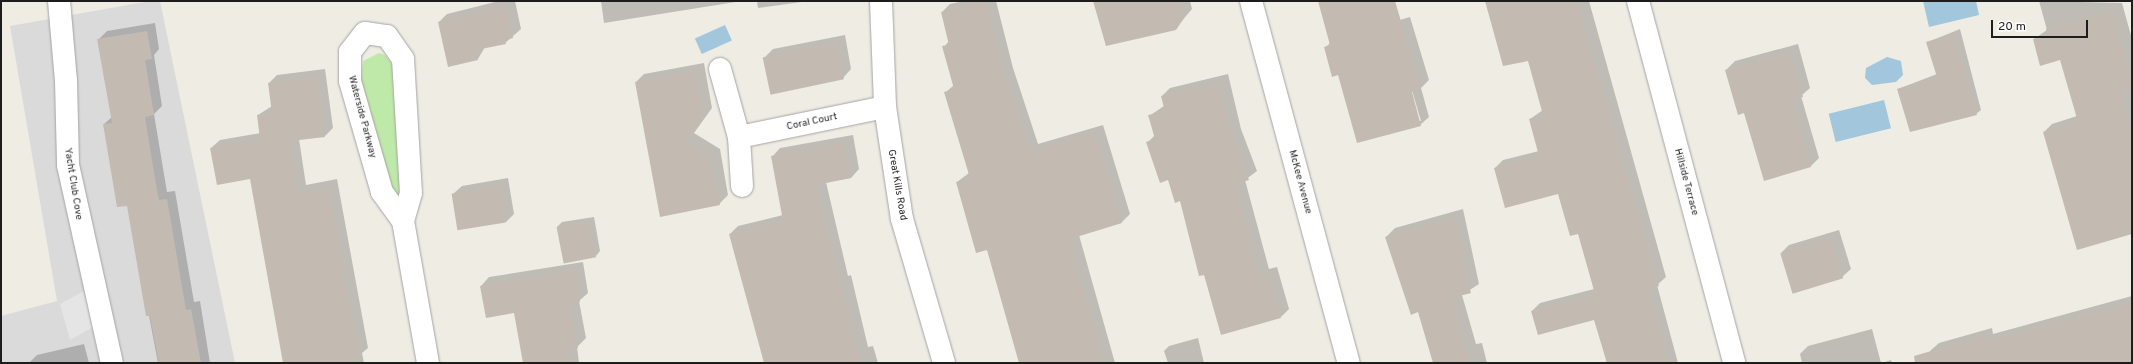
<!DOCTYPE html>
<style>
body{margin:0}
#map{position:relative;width:2133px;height:364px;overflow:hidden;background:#eeece3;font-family:Overpass,sans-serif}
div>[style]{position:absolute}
.residential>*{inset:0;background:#dbdada}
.grass>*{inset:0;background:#bfe9a8}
.parking>*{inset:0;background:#e5e5e5}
.water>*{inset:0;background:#a2c7dc;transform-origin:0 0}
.shadow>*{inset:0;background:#0003}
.building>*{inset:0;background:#c3bbb2;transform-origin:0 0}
.roads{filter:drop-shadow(0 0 1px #a4a4a4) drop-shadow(0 0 1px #a4a4a4)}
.street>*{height:22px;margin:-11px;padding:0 11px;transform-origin:11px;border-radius:11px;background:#fff}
span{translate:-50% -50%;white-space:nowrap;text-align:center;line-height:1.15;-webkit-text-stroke:3.5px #fff;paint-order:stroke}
.street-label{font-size:10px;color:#1d1d1d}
.frame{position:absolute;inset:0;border:2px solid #1d1d1d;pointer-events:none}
.scale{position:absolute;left:1991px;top:20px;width:97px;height:18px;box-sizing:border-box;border:2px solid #1d1d1d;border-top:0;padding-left:5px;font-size:12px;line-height:14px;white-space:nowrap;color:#1d1d1d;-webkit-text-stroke:3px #fff;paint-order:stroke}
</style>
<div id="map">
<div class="residential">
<div style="clip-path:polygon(150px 1px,160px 1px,235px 363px,1px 363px,1px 316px,57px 301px,10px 26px)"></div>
</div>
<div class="grass">
<div style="clip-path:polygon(379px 53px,385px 55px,394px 67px,400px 198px,395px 195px,360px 92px,363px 61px)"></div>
</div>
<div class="parking">
<div style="clip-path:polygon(84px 291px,93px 327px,70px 340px,60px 304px)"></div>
</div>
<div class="water">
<div style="clip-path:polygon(1923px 1px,1976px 1px,1979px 15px,1929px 27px)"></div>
<div style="left:725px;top:25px;width:17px;height:33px;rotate:66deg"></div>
<div style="clip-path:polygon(1887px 57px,1901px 61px,1903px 75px,1896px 82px,1872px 85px,1865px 78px,1866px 68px)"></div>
<div style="left:1884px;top:100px;width:29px;height:57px;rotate:76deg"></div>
</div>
<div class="shadow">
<div style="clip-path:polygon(499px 1px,515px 1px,521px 29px,505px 43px,485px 47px,478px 59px,439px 22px,447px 14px)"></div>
<div style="clip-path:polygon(601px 1px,742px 1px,604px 23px)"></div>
<div style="clip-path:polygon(757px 1px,809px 1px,758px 8px)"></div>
<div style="clip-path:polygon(964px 1px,996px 1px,1013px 68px,1038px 144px,1103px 125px,1130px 214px,1122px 222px,1079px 235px,1115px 363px,1020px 363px,988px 249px,957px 182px,969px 173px,945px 93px,954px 85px,944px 47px,949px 41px,942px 12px,950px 4px)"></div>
<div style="clip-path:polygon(1095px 1px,1190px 1px,1192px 9px,1175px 29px)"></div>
<div style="clip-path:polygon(evenodd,1319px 1px,1369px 1px,1376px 27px,1410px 17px,1429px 80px,1421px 88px,1429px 117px,1420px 125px,1339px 74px,1325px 48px,1331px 42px,1319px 1px,1410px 87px,1411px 87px,1421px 121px,1418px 121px,1410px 87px)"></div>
<div style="clip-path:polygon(1486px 1px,1589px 1px,1666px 277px,1657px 285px,1678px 363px,1607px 363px,1595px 318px,1532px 311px,1540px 303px,1594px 289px,1579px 233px,1559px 193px,1495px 168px,1503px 160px,1539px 151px,1530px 119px,1543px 110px,1528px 59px)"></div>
<div style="clip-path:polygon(2039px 1px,2122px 3px,2132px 39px,2132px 233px,2044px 132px,2052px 124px,2077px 116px,2061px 59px,2034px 39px,2047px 30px)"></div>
<div style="clip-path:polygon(155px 23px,159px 49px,154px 55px,162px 106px,154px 114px,167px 192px,175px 191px,194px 302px,200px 301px,210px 363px,158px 363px,128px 205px,104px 124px,112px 117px,98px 40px,107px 31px)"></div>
<div style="clip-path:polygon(1960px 29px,1981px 110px,1976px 114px,1898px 89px,1937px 74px,1928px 42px)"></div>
<div style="clip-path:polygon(845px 35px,851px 69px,843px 78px,764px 58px,773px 49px)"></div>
<div style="clip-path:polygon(1798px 44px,1810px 88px,1801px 96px,1819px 158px,1811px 166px,1765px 180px,1744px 112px,1726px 70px,1735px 61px)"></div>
<div style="clip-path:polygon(704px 63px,712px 108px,694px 133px,720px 149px,728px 195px,719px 204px,636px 82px,644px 74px)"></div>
<div style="clip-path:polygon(325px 69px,333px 128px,325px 136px,299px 139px,306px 185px,337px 179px,368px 348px,362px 353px,364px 363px,284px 363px,251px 178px,211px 148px,220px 140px,261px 133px,258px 115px,272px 106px,269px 83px,277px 75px)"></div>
<div style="clip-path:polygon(1228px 74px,1241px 129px,1257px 171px,1245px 180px,1269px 269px,1277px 267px,1289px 309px,1281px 317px,1205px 273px,1180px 200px,1148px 142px,1155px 135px,1149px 116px,1164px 106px,1162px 96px,1170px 88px)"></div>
<div style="clip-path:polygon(853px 135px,859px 169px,851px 178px,826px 182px,848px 276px,851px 275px,868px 347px,873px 346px,878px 363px,770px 363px,730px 234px,738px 226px,783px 215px,772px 157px,780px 148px)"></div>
<div style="clip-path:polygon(508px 178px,514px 214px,506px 222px,453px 194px,462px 186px)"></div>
<div style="clip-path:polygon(1463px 209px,1479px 284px,1462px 295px,1476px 344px,1482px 343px,1487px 363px,1434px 363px,1419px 311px,1386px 237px,1395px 228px)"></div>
<div style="clip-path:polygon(594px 217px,600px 251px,596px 256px,557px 227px,562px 222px)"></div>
<div style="clip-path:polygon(1839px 230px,1851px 269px,1842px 277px,1781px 253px,1789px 245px)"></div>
<div style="clip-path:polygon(583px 262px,588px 293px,579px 301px,586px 338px,577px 347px,579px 363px,524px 363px,515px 312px,481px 286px,489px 277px)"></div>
<div style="clip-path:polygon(2132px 296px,2132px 363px,1934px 363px,1930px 351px,1939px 343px,1992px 328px,1993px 334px)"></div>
<div style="clip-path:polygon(1872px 329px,1881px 363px,1802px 363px,1800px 354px,1808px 346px)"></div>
<div style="clip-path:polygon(1198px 338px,1204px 363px,1168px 363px,1164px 351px,1169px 346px)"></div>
<div style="clip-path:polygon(84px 344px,89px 363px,29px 363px,37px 355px)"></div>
<div style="clip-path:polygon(1891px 360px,1892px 363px,1882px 363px)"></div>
</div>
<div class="building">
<div style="clip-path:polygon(986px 1px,1005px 76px,1030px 151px,1095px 132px,1122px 223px,1070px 239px,1104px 363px,1019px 363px,987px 250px,976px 253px,956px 182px,970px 178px,944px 92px,954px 89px,942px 46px,949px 45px,941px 12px)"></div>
<div style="clip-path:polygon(1093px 1px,1180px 1px,1184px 18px,1176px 30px,1106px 46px)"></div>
<div style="clip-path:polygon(1318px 1px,1395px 1px,1421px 89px,1412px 92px,1421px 126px,1357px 143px,1338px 75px,1332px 77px,1324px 47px,1330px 45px)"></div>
<div style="clip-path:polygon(1485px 1px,1577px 1px,1659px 286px,1648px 289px,1670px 363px,1607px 363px,1594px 320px,1538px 335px,1531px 311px,1595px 294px,1578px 234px,1570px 236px,1558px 194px,1505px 208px,1494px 168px,1539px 156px,1529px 119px,1543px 115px,1528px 61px,1503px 66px)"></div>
<div style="clip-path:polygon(506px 5px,513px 38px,505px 40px,506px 44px,476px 50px,478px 60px,448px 67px,438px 22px)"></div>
<div style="clip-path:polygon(2114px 11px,2132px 79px,2132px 88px,2121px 92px,2132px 130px,2132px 234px,2077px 250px,2043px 132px,2078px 122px,2060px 60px,2040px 66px,2033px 39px,2047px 35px,2046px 29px)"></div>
<div style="clip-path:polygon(147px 31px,152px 59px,145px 60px,154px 115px,145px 117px,154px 173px,159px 200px,167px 199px,186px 310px,191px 309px,201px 363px,159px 363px,150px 316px,146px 316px,127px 206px,117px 207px,103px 124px,112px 123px,97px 39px)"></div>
<div style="clip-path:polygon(1955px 33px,1977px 115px,1910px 132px,1897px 89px,1937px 77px,1926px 42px)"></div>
<div style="left:836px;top:42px;width:38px;height:75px;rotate:78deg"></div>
<div style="clip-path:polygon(1790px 52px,1803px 97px,1792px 100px,1811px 167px,1764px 181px,1744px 113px,1738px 115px,1725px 70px)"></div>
<div style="clip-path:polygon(696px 71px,704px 117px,686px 142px,712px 157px,720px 205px,660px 217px,635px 82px)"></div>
<div style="clip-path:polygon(317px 76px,325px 137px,291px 141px,298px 193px,329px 187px,360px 357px,354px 358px,355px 363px,283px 363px,250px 179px,217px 185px,210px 148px,260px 139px,257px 115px,272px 113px,268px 83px)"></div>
<div style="clip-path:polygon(1220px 82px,1233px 138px,1249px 180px,1236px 184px,1261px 277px,1269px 274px,1281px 318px,1221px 335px,1204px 275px,1199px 276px,1180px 201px,1175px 203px,1168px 180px,1160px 183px,1146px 142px,1155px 139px,1148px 115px,1165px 112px,1161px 96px)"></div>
<div style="clip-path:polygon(844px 143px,851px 178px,816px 185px,862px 363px,764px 363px,729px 234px,783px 221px,771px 156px)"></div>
<div style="left:500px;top:186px;width:37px;height:49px;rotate:81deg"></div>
<div style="clip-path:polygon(1455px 217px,1465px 253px,1460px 255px,1471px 293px,1452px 298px,1471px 363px,1433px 363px,1418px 312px,1411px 315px,1385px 237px)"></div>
<div style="left:589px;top:221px;width:37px;height:33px;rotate:79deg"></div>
<div style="left:1831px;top:238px;width:42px;height:53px;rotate:73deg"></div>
<div style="clip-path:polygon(575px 270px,580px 302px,570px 304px,578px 348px,567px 349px,570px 363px,523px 363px,514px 313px,486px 318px,480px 286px)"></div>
<div style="clip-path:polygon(2132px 302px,2132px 363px,1915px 363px,1914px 356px,1983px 336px,1985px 342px)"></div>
</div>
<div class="roads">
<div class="street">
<div style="left:59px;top:1px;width:80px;rotate:85deg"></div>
<div style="left:66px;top:81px;width:84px;rotate:88.6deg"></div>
<div style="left:68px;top:165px;width:203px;rotate:77.5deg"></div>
<div style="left:881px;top:1px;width:106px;rotate:87.8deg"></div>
<div style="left:885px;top:107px;width:113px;rotate:81.4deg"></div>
<div style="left:902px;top:219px;width:150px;rotate:73.7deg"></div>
<div style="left:1251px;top:1px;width:375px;rotate:74.9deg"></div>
<div style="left:1638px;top:1px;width:375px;rotate:75.1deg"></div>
<div style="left:720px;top:69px;width:71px;rotate:74.4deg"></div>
<div style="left:739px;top:137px;width:49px;rotate:86.5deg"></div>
<div style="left:739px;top:137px;width:149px;rotate:-11.6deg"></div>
<div style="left:403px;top:221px;width:36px;rotate:-126deg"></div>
<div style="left:382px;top:192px;width:116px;rotate:-106.1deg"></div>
<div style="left:350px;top:81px;width:29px;rotate:-90deg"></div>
<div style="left:350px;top:52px;width:24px;rotate:-52deg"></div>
<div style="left:365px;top:33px;width:22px;rotate:8deg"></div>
<div style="left:387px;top:36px;width:28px;rotate:55deg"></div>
<div style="left:403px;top:59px;width:134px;rotate:86.6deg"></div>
<div style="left:411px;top:193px;width:29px;rotate:106deg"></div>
<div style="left:403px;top:221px;width:144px;rotate:80deg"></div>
</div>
</div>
<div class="street-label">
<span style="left:362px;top:117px;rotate:75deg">Waterside Parkway</span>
<span style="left:812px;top:122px;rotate:-12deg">Coral Court</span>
<span style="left:1300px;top:182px;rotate:75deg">McKee Avenue</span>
<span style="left:1686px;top:182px;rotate:75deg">Hillside Terrace</span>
<span style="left:73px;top:184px;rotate:81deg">Yacht Club Cove</span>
<span style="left:897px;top:185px;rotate:80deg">Great Kills Road</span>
</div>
<div class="frame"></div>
<div class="scale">20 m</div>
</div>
